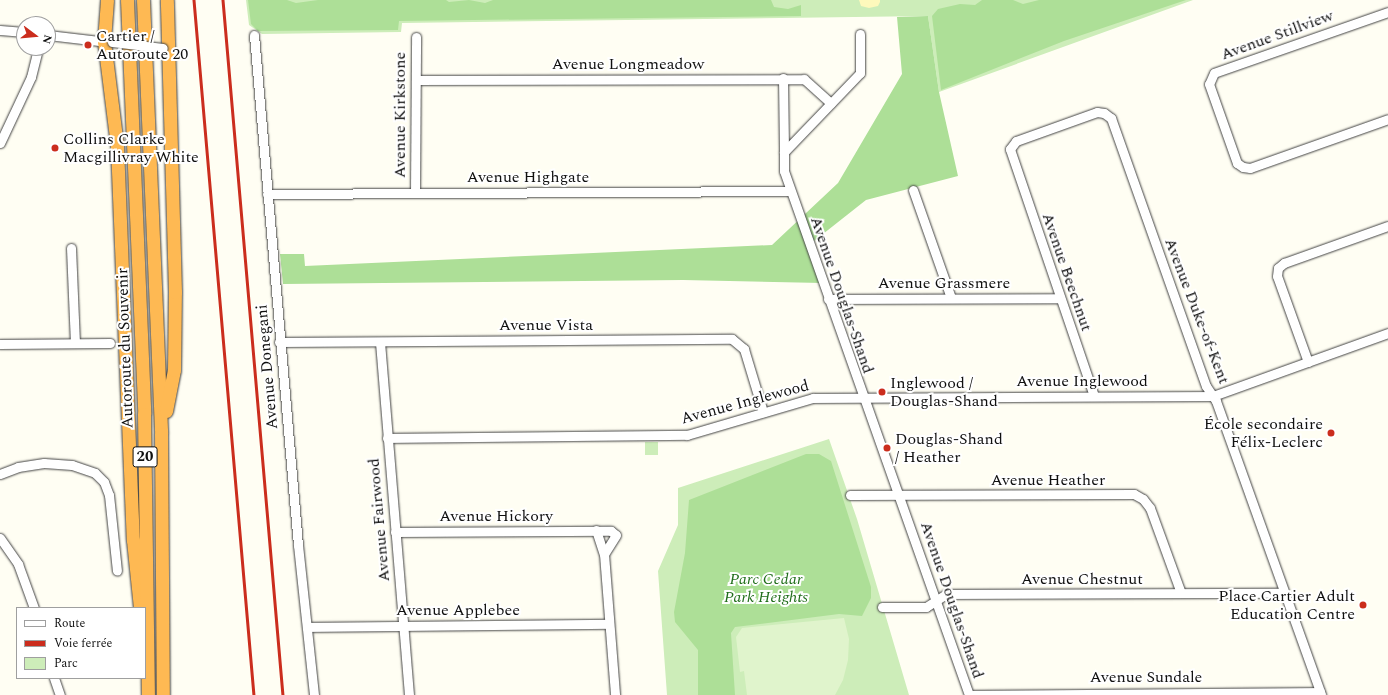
<!DOCTYPE html>
<meta charset="utf-8">
<style>
body{margin:0}
#map{position:relative;width:1388px;height:695px;overflow:hidden;background:#fffef3;font-family:Spectral,serif}
div>[style]{position:absolute}
.green>*{inset:0;background:#cdedb9;transform-origin:0 0}
.forest>*{inset:0;background:#addf97}
.sand>*{inset:0;background:#fef9bc}
.pitch>*{inset:0;background:#e0f4cc}
.roads{filter:drop-shadow(0 0 1px #434343) drop-shadow(0 0 1px #434343)}
.minor>*{height:9px;margin:-4.5px;padding:0 4.5px;transform-origin:4.5px;border-radius:4.5px;background:#fff}
.highway>*{height:13px;margin:-6.5px;padding:0 6.5px;transform-origin:6.5px;border-radius:6.5px;background:#feb953}
.rail>*{height:2.5px;margin:-1.25px;padding:0 1.25px;transform-origin:1.25px;border-radius:1.25px;background:#cb2d1d}
.bridges{filter:drop-shadow(0 0 1px #434343) drop-shadow(0 0 1px #434343)}
.minor-bridge>*{height:9px;margin:-4.5px;padding:0 4.5px;transform-origin:4.5px;border-radius:4.5px;background:#fff}
.dots>*{width:11px;height:11px;translate:-50% -50%;box-sizing:border-box;border:2px solid #fff;border-radius:50%}
span{translate:-50% -50%;white-space:nowrap;text-align:center;line-height:1.15;-webkit-text-stroke:4px #fff;paint-order:stroke}
.shield-label span{padding:1px 3px;background:#fff;border:1px solid;border-radius:3px;-webkit-text-stroke-width:0}
.shield-label{font-size:15px;color:#101010;font-weight:700}
.street-label{font-size:16px;color:#101010}
.poi-label{font-size:16px;color:#101010}
.left{translate:0 -50%;text-align:left}
.right{translate:-100% -50%;text-align:right}
.park-label{font-size:16px;color:#206e1a;font-style:italic}
.legend{position:absolute;left:16px;top:607px;width:130px;height:72px;box-sizing:border-box;background:#fff;border:1px solid #9f9f9f;margin:0;padding:5px 7px;list-style:none;font-size:12px;color:#101010}
.legend li{display:flex;align-items:center;gap:8px;height:20px}
.legend b{width:20px;border:1px solid #9f9f9f}
.north{position:absolute;left:16px;top:16px;width:40px;height:40px;box-sizing:border-box;background:#fff;border:1px solid #9f9f9f;border-radius:50%;rotate:106deg;font-size:11px;font-weight:700;line-height:16px;text-align:center;color:#101010}
.north::after{content:'';display:block;margin:auto;width:14px;height:18px;background:#cb2d1d;clip-path:polygon(50% 0,100% 100%,50% 72%,0 100%)}
</style>
<div id="map">
<div class="green">
<div style="clip-path:polygon(246px 0,1193px 0,939px 92px,928px 16px,402px 23px,401px 32px,262px 34px,249px 25px)"></div>
<div style="clip-path:polygon(829px 439px,857px 519px,909px 695px,667px 695px,658px 571px,678px 525px,678px 488px)"></div>
<div style="left:645px;top:442px;width:13px;height:13px"></div>
</div>
<div class="forest">
<div style="clip-path:polygon(248px 0,287px 0,296px 3px,318px 0,446px 0,449px 2px,469px 0,485px 3px,493px 0,771px 0,774px 7px,788px 9px,801px 5px,801px 16px,399px 21px,398px 30px,258px 31px,251px 24px)"></div>
<div style="clip-path:polygon(982px 0,1013px 0,1023px 4px,1039px 0,1186px 0,1064px 41px,941px 90px,932px 16px,938px 9px,960px 4px,975px 5px)"></div>
<div style="clip-path:polygon(928px 16px,939px 92px,958px 176px,866px 200px,809px 245px,822px 283px,683px 280px,283px 284px,280px 254px,304px 254px,305px 266px,772px 245px,838px 183px,902px 74px,897px 17px)"></div>
<div style="clip-path:polygon(806px 454px,819px 454px,831px 461px,871px 587px,871px 598px,862px 616px,839px 614px,735px 627px,731px 633px,735px 695px,698px 695px,698px 650px,675px 622px,674px 612px,685px 553px,689px 500px)"></div>
</div>
<div class="sand">
<div style="clip-path:polygon(859px 0,880px 0,880px 2px,878px 6px,869px 8px,861px 6px)"></div>
</div>
<div class="pitch">
<div style="clip-path:polygon(844px 618px,849px 639px,848px 660px,843px 680px,835px 695px,747px 695px,744px 671px,740px 672px,736px 637px,742px 628px)"></div>
</div>
<div class="roads">
<div class="minor">
<div style="left:1388px;top:12px;width:184px;rotate:160.7deg"></div>
<div style="left:1214px;top:73px;width:12px;rotate:114deg"></div>
<div style="left:1209px;top:84px;width:84px;rotate:70.5deg"></div>
<div style="left:1237px;top:163px;width:7px;rotate:34deg"></div>
<div style="left:1243px;top:167px;width:7px;rotate:8deg"></div>
<div style="left:1250px;top:168px;width:146px;rotate:-19.5deg"></div>
<div style="left:0;top:30px;width:24px;rotate:5deg"></div>
<div style="left:860px;top:34px;width:39px;rotate:90deg"></div>
<div style="left:860px;top:73px;width:110px;rotate:133.9deg"></div>
<div style="left:784px;top:152px;width:19px;rotate:90deg"></div>
<div style="left:784px;top:171px;width:556px;rotate:70.55deg"></div>
<div style="left:48px;top:35px;width:60px;rotate:6.7deg"></div>
<div style="left:254px;top:35px;width:512px;rotate:85.07deg"></div>
<div style="left:298px;top:545px;width:151px;rotate:83.9deg"></div>
<div style="left:783px;top:78px;width:74px;rotate:89.2deg"></div>
<div style="left:416px;top:80px;width:388px;rotate:-0.1deg"></div>
<div style="left:804px;top:79px;width:36px;rotate:42deg"></div>
<div style="left:0;top:143px;width:73px;rotate:-64.8deg"></div>
<div style="left:31px;top:77px;width:30px;rotate:-76deg"></div>
<div style="left:913px;top:190px;width:114px;rotate:70.6deg"></div>
<div style="left:415px;top:193px;width:156px;rotate:-89.6deg"></div>
<div style="left:267px;top:194px;width:523px;rotate:-0.33deg"></div>
<div style="left:71px;top:248px;width:95px;rotate:87.6deg"></div>
<div style="left:828px;top:299px;width:232px;rotate:-0.2deg"></div>
<div style="left:279px;top:342px;width:453px;rotate:-0.4deg"></div>
<div style="left:732px;top:339px;width:16px;rotate:40deg"></div>
<div style="left:744px;top:349px;width:66px;rotate:73.2deg"></div>
<div style="left:380px;top:342px;width:354px;rotate:85.3deg"></div>
<div style="left:0;top:344px;width:110px;rotate:-0.5deg"></div>
<div style="left:1308px;top:362px;width:91px;rotate:-109.8deg"></div>
<div style="left:1277px;top:276px;width:8px;rotate:-83deg"></div>
<div style="left:1278px;top:268px;width:8px;rotate:-40deg"></div>
<div style="left:1284px;top:263px;width:110px;rotate:-19.6deg"></div>
<div style="left:1094px;top:396px;width:261px;rotate:-108.8deg"></div>
<div style="left:1010px;top:149px;width:10px;rotate:-53deg"></div>
<div style="left:1016px;top:141px;width:86px;rotate:-19.7deg"></div>
<div style="left:1097px;top:112px;width:7px;rotate:8deg"></div>
<div style="left:1104px;top:113px;width:9px;rotate:36deg"></div>
<div style="left:1111px;top:118px;width:284px;rotate:70.5deg"></div>
<div style="left:1206px;top:386px;width:18px;rotate:56deg"></div>
<div style="left:1216px;top:401px;width:312px;rotate:70.3deg"></div>
<div style="left:387px;top:438px;width:300px;rotate:-0.6deg"></div>
<div style="left:687px;top:435px;width:131px;rotate:-16.4deg"></div>
<div style="left:813px;top:398px;width:400px;rotate:-0.3deg"></div>
<div style="left:1213px;top:396px;width:186px;rotate:-19.8deg"></div>
<div style="left:0;top:474px;width:19px;rotate:-21deg"></div>
<div style="left:18px;top:467px;width:26px;rotate:-9deg"></div>
<div style="left:44px;top:463px;width:28px;rotate:4deg"></div>
<div style="left:72px;top:465px;width:24px;rotate:19deg"></div>
<div style="left:95px;top:473px;width:13px;rotate:45deg"></div>
<div style="left:104px;top:482px;width:14px;rotate:69deg"></div>
<div style="left:109px;top:495px;width:76px;rotate:84deg"></div>
<div style="left:850px;top:495px;width:284px;rotate:-0.2deg"></div>
<div style="left:1134px;top:494px;width:10px;rotate:29deg"></div>
<div style="left:1143px;top:499px;width:11px;rotate:52deg"></div>
<div style="left:1150px;top:508px;width:90px;rotate:70deg"></div>
<div style="left:596px;top:530px;width:25px;rotate:72deg"></div>
<div style="left:395px;top:532px;width:216px;rotate:-0.3deg"></div>
<div style="left:611px;top:531px;width:6px;rotate:39deg"></div>
<div style="left:616px;top:535px;width:22px;rotate:122deg"></div>
<div style="left:604px;top:554px;width:141px;rotate:85.5deg"></div>
<div style="left:0;top:538px;width:32px;rotate:55deg"></div>
<div style="left:18px;top:564px;width:47px;rotate:70deg"></div>
<div style="left:882px;top:607px;width:44px"></div>
<div style="left:926px;top:607px;width:24px;rotate:-33deg"></div>
<div style="left:946px;top:594px;width:338px;rotate:-0.2deg"></div>
<div style="left:307px;top:627px;width:302px;rotate:-0.6deg"></div>
<div style="left:54px;top:678px;width:18px;rotate:71deg"></div>
<div style="left:972px;top:695px;width:348px;rotate:-0.5deg"></div>
</div>
<div class="highway">
<div style="left:107px;top:0;width:41px;rotate:94.2deg"></div>
<div style="left:104px;top:41px;width:106px;rotate:82.9deg"></div>
<div style="left:117px;top:146px;width:394px;rotate:87.7deg"></div>
<div style="left:133px;top:540px;width:68px;rotate:84.1deg"></div>
<div style="left:127px;top:0;width:414px;rotate:87.6deg"></div>
<div style="left:144px;top:414px;width:281px;rotate:89.2deg"></div>
<div style="left:143px;top:0;width:434px;rotate:87.6deg"></div>
<div style="left:161px;top:434px;width:261px;rotate:89.6deg"></div>
<div style="left:166px;top:411px;width:42px;rotate:-79deg"></div>
<div style="left:174px;top:370px;width:78px;rotate:-89.3deg"></div>
<div style="left:175px;top:292px;width:292px;rotate:-91.6deg"></div>
</div>
</div>
<div class="rail">
<div style="left:194px;top:0;width:698px;rotate:85.07deg"></div>
<div style="left:223px;top:0;width:698px;rotate:85.07deg"></div>
</div>
<div class="bridges">
<div class="minor-bridge">
<div style="left:112px;top:42px;width:51px;rotate:6.7deg"></div>
</div>
</div>
<div class="dots">
<div style="left:88px;top:45px;background:#cb2d1d"></div>
<div style="left:55px;top:148px;background:#cb2d1d"></div>
<div style="left:882px;top:392px;background:#cb2d1d"></div>
<div style="left:1331px;top:433px;background:#cb2d1d"></div>
<div style="left:887px;top:448px;background:#cb2d1d"></div>
<div style="left:1363px;top:605px;background:#cb2d1d"></div>
</div>
<div class="shield-label">
<span style="left:145px;top:457px">20</span>
</div>
<div class="street-label">
<span style="left:1277px;top:35px;rotate:-20deg">Avenue Stillview</span>
<span style="left:628px;top:64px">Avenue Longmeadow</span>
<span style="left:400px;top:115px;rotate:-90deg">Avenue Kirkstone</span>
<span style="left:528px;top:177px">Avenue Highgate</span>
<span style="left:1067px;top:272px;rotate:71deg">Avenue Beechnut</span>
<span style="left:944px;top:283px">Avenue Grassmere</span>
<span style="left:842px;top:295px;rotate:71deg">Avenue Douglas-Shand</span>
<span style="left:1197px;top:311px;rotate:69deg">Avenue Duke-of-Kent</span>
<span style="left:546px;top:325px">Avenue Vista</span>
<span style="left:125px;top:348px;rotate:-92deg">Autoroute du Souvenir</span>
<span style="left:267px;top:367px;rotate:-95deg">Avenue Donegani</span>
<span style="left:1082px;top:381px">Avenue Inglewood</span>
<span style="left:745px;top:402px;rotate:-15deg">Avenue Inglewood</span>
<span style="left:1048px;top:480px">Avenue Heather</span>
<span style="left:496px;top:516px">Avenue Hickory</span>
<span style="left:379px;top:520px;rotate:-95deg">Avenue Fairwood</span>
<span style="left:1082px;top:579px">Avenue Chestnut</span>
<span style="left:952px;top:600px;rotate:71deg">Avenue Douglas-Shand</span>
<span style="left:458px;top:610px">Avenue Applebee</span>
<span style="left:1146px;top:677px">Avenue Sundale</span>
</div>
<div class="poi-label">
<span class="left" style="left:96px;top:45px">Cartier /<br>Autoroute 20</span>
<span class="left" style="left:63px;top:148px">Collins Clarke<br>Macgillivray White</span>
<span class="left" style="left:890px;top:392px">Inglewood /<br>Douglas-Shand</span>
<span class="right" style="left:1323px;top:433px">École secondaire<br>Félix-Leclerc</span>
<span class="left" style="left:895px;top:448px">Douglas-Shand<br>/ Heather</span>
<span class="right" style="left:1355px;top:605px">Place Cartier Adult<br>Education Centre</span>
</div>
<div class="park-label">
<span style="left:766px;top:588px">Parc Cedar<br>Park Heights</span>
</div>
<ul class="legend">
<li><b style="height:5px;background:#fff"></b>Route</li>
<li><b style="height:5px;background:#cb2d1d"></b>Voie ferrée</li>
<li><b style="height:11px;background:#cdedb9"></b>Parc</li>
</ul>
<div class="north">N</div>
</div>
